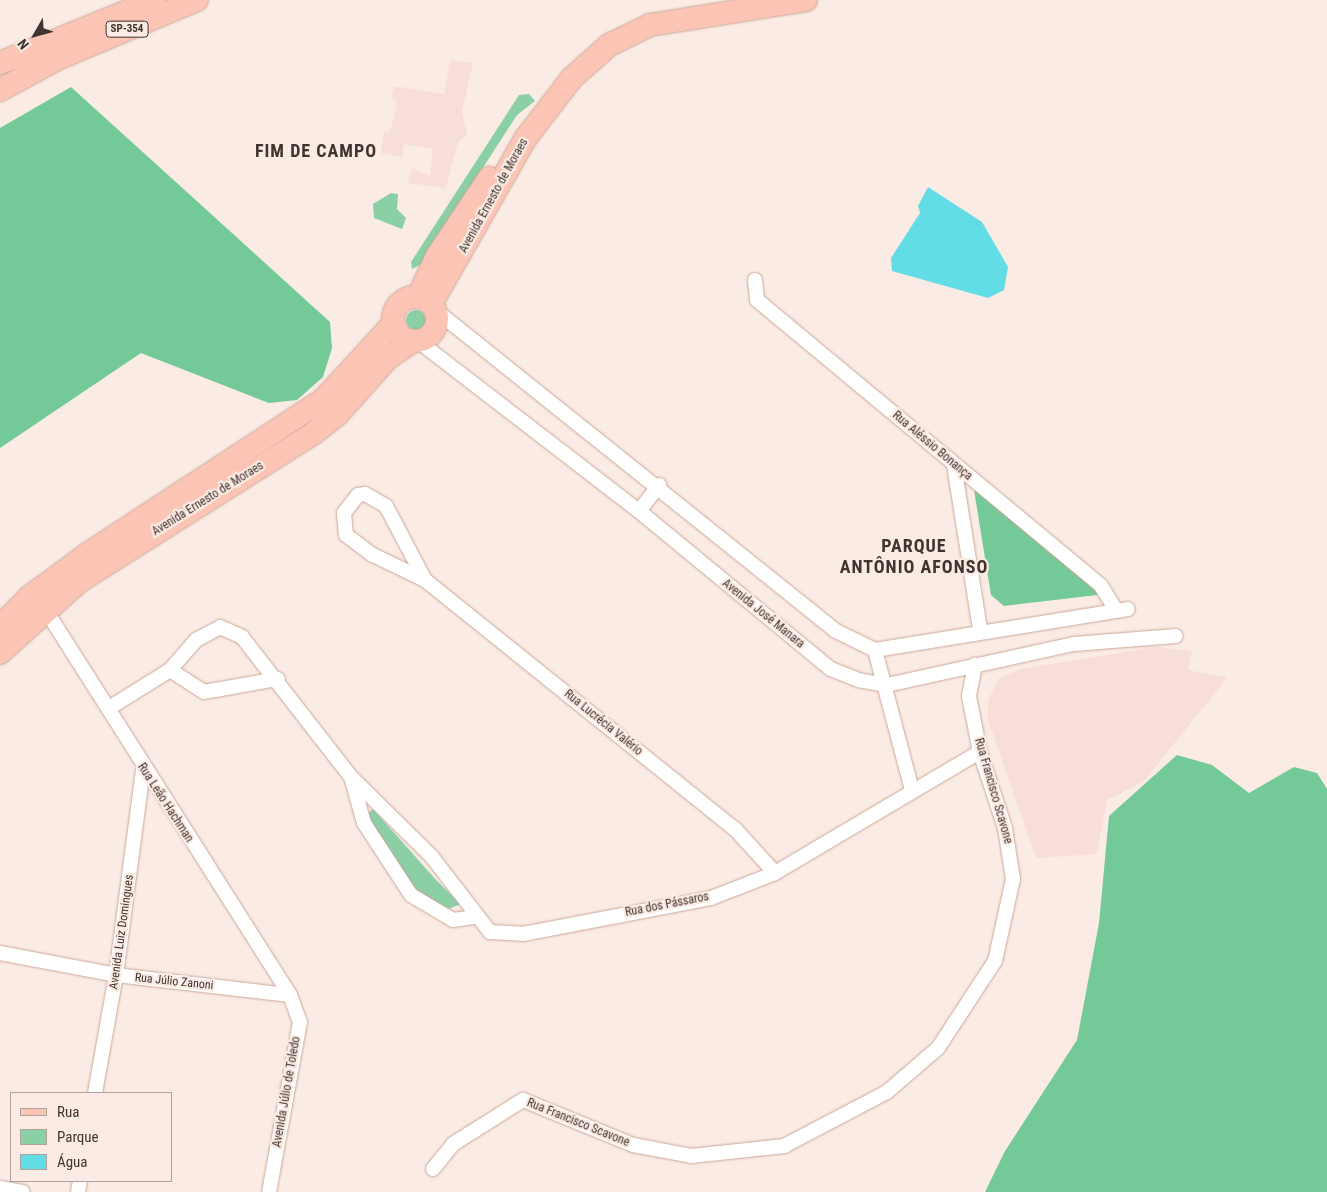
<!DOCTYPE html>
<meta charset="utf-8">
<style>
body{margin:0}
#map{position:relative;width:1327px;height:1192px;overflow:hidden;background:#faebe4;font-family:"Roboto Condensed",sans-serif}
div>[style]{position:absolute}
.medical>*{inset:0;background:#f8ded8}
.green>*{inset:0;background:#8acfa6}
.round{border-radius:50%}
.forest>*{inset:0;background:#74c998}
.water>*{inset:0;background:#62dde5}
.roads{filter:drop-shadow(0 0 1px #caa798) drop-shadow(0 0 1px #caa798)}
.minor>*{height:14px;margin:-7px;padding:0 7px;transform-origin:7px;border-radius:7px;background:#fff}
.primary>*{height:22px;margin:-11px;padding:0 11px;transform-origin:11px;border-radius:11px;background:#fbc4b5}
.primary>.ring{margin:-11px;padding:0;box-sizing:content-box;background:none;border:22px solid #fbc4b5;border-radius:50%}
span{translate:-50% -50%;white-space:nowrap;text-align:center;line-height:1.15;-webkit-text-stroke:4.5px #faebe4;paint-order:stroke}
.shield-label span{padding:1px 4px;background:#faebe4;border:1px solid;border-radius:4px;-webkit-text-stroke-width:0}
.shield-label{font-size:11px;color:#41332d;font-weight:700}
.street-label{font-size:12px;color:#41332d}
.district-label{font-size:18px;color:#41332d;font-weight:700;letter-spacing:1px}
.legend{position:absolute;left:10px;top:1092px;width:162px;height:90px;box-sizing:border-box;background:#faebe4;border:1px solid #b0a19b;margin:0;padding:6px 9px;list-style:none;font-size:15px;color:#41332d}
.legend li{display:flex;align-items:center;gap:10px;height:25px}
.legend b{width:25px;border:1px solid #b0a19b}
.north{position:absolute;left:10px;top:10px;width:50px;height:50px;-webkit-text-stroke:4px #faebe4;paint-order:stroke;rotate:232deg;font-size:14px;font-weight:700;line-height:20px;text-align:center;color:#41332d}
.north::after{content:'';display:block;margin:auto;width:18px;height:22px;background:#41332d;clip-path:polygon(50% 0,100% 100%,50% 72%,0 100%)}
</style>
<div id="map">
<div class="medical">
<div style="clip-path:polygon(450px 60px,473px 63px,462px 111px,467px 135px,458px 142px,446px 188px,408px 183px,412px 168px,430px 176px,433px 149px,404px 144px,402px 157px,381px 153px,384px 131px,390px 132px,397px 102px,391px 96px,394px 86px,444px 94px)"></div>
<div style="clip-path:polygon(1156px 647px,1192px 651px,1188px 670px,1227px 678px,1144px 781px,1107px 800px,1097px 854px,1036px 858px,988px 720px,988px 701px,998px 679px,1021px 669px)"></div>
</div>
<div class="green">
<div style="clip-path:polygon(529px 94px,535px 101px,517px 115px,420px 265px,412px 269px,411px 262px,519px 95px)"></div>
<div style="clip-path:polygon(391px 193px,398px 194px,397px 209px,406px 218px,402px 229px,374px 218px,373px 204px)"></div>
<div class="round" style="left:406px;top:310px;width:20px;height:20px"></div>
<div style="clip-path:polygon(373px 809px,437px 881px,461px 904px,448px 909px,419px 895px,403px 879px,366px 815px)"></div>
</div>
<div class="forest">
<div style="clip-path:polygon(71px 87px,330px 322px,332px 348px,323px 377px,297px 400px,269px 403px,141px 353px,0 448px,0 128px)"></div>
<div style="clip-path:polygon(974px 490px,1097px 583px,1097px 595px,1004px 606px,991px 595px)"></div>
<div style="clip-path:polygon(1177px 755px,1212px 765px,1249px 793px,1294px 767px,1317px 773px,1327px 789px,1327px 1192px,985px 1192px,1005px 1151px,1077px 1040px,1099px 923px,1109px 816px)"></div>
</div>
<div class="water">
<div style="clip-path:polygon(928px 187px,982px 222px,1008px 267px,1004px 290px,988px 298px,892px 271px,891px 258px,920px 213px,918px 206px)"></div>
</div>
<div class="roads">
<div class="minor">
<div style="left:755px;top:280px;width:20px;rotate:84deg"></div>
<div style="left:757px;top:300px;width:447px;rotate:39.7deg"></div>
<div style="left:1101px;top:586px;width:28px;rotate:58deg"></div>
<div style="left:434px;top:309px;width:515px;rotate:38.69deg"></div>
<div style="left:836px;top:631px;width:43px;rotate:26deg"></div>
<div style="left:875px;top:650px;width:256px;rotate:-9.2deg"></div>
<div style="left:418px;top:341px;width:279px;rotate:37.6deg"></div>
<div style="left:639px;top:511px;width:249px;rotate:39.5deg"></div>
<div style="left:831px;top:669px;width:29px;rotate:22deg"></div>
<div style="left:858px;top:680px;width:29px;rotate:10deg"></div>
<div style="left:887px;top:685px;width:191px;rotate:-12.4deg"></div>
<div style="left:1074px;top:644px;width:102px;rotate:-4.5deg"></div>
<div style="left:954px;top:465px;width:167px;rotate:81deg"></div>
<div style="left:639px;top:511px;width:33px;rotate:-52deg"></div>
<div style="left:425px;top:580px;width:84px;rotate:-117.8deg"></div>
<div style="left:386px;top:506px;width:24px;rotate:-150deg"></div>
<div style="left:365px;top:494px;width:7px;rotate:172deg"></div>
<div style="left:358px;top:495px;width:23px;rotate:128deg"></div>
<div style="left:344px;top:513px;width:22px;rotate:85deg"></div>
<div style="left:346px;top:535px;width:34px;rotate:37deg"></div>
<div style="left:373px;top:555px;width:58px;rotate:25.7deg"></div>
<div style="left:425px;top:580px;width:398px;rotate:38.8deg"></div>
<div style="left:735px;top:829px;width:59px;rotate:47.7deg"></div>
<div style="left:45px;top:609px;width:457px;rotate:57.6deg"></div>
<div style="left:290px;top:995px;width:29px;rotate:70deg"></div>
<div style="left:300px;top:1022px;width:173px;rotate:100.3deg"></div>
<div style="left:875px;top:650px;width:145px;rotate:75.2deg"></div>
<div style="left:170px;top:670px;width:40px;rotate:32.9deg"></div>
<div style="left:204px;top:692px;width:75px;rotate:-10deg"></div>
<div style="left:109px;top:708px;width:72px;rotate:-31.9deg"></div>
<div style="left:170px;top:670px;width:40px;rotate:-49deg"></div>
<div style="left:196px;top:640px;width:27px;rotate:-28deg"></div>
<div style="left:220px;top:627px;width:24px;rotate:24deg"></div>
<div style="left:242px;top:637px;width:177px;rotate:52.1deg"></div>
<div style="left:351px;top:777px;width:114px;rotate:44.6deg"></div>
<div style="left:432px;top:857px;width:95px;rotate:52.3deg"></div>
<div style="left:490px;top:932px;width:33px;rotate:3deg"></div>
<div style="left:523px;top:934px;width:191px;rotate:-10.8deg"></div>
<div style="left:711px;top:898px;width:69px;rotate:-21.3deg"></div>
<div style="left:775px;top:873px;width:238px;rotate:-30.6deg"></div>
<div style="left:352px;top:780px;width:45px;rotate:74.4deg"></div>
<div style="left:364px;top:823px;width:86px;rotate:56.9deg"></div>
<div style="left:411px;top:895px;width:49px;rotate:30.8deg"></div>
<div style="left:453px;top:920px;width:21px;rotate:-8deg"></div>
<div style="left:0;top:953px;width:118px;rotate:10.7deg"></div>
<div style="left:116px;top:975px;width:175px;rotate:6.6deg"></div>
<div style="left:95px;top:1093px;width:120px;rotate:-79.9deg"></div>
<div style="left:116px;top:975px;width:207px;rotate:-82.5deg"></div>
<div style="left:433px;top:1169px;width:32px;rotate:-51deg"></div>
<div style="left:453px;top:1144px;width:83px;rotate:-32.2deg"></div>
<div style="left:523px;top:1100px;width:119px;rotate:22.2deg"></div>
<div style="left:633px;top:1145px;width:59px;rotate:10.7deg"></div>
<div style="left:691px;top:1156px;width:94px;rotate:-6.1deg"></div>
<div style="left:784px;top:1146px;width:116px;rotate:-27.7deg"></div>
<div style="left:887px;top:1092px;width:67px;rotate:-40.8deg"></div>
<div style="left:938px;top:1048px;width:104px;rotate:-56.8deg"></div>
<div style="left:995px;top:961px;width:84px;rotate:-77.6deg"></div>
<div style="left:1013px;top:879px;width:52px;rotate:-98.9deg"></div>
<div style="left:1005px;top:828px;width:80px;rotate:-108.2deg"></div>
<div style="left:980px;top:752px;width:57px;rotate:-101.1deg"></div>
<div style="left:969px;top:696px;width:32px;rotate:-79deg"></div>
<div style="left:0;top:1188px;width:23px;rotate:10deg"></div>
<div style="left:78px;top:1192px;width:11px;rotate:-80deg"></div>
</div>
<div class="primary">
<div style="left:0;top:63px;width:167px;rotate:-22.1deg"></div>
<div style="left:0;top:90px;width:65px;rotate:-28.5deg"></div>
<div style="left:57px;top:59px;width:152px;rotate:-22.9deg"></div>
<div class="ring" style="left:393px;top:297px;width:22px;height:22px"></div>
<div style="left:418px;top:297px;width:45px;rotate:-65.1deg"></div>
<div style="left:437px;top:256px;width:94px;rotate:-56.3deg"></div>
<div style="left:431px;top:304px;width:190px;rotate:-60.3deg"></div>
<div style="left:525px;top:139px;width:77px;rotate:-52.4deg"></div>
<div style="left:572px;top:78px;width:50px;rotate:-41.7deg"></div>
<div style="left:609px;top:45px;width:46px;rotate:-26deg"></div>
<div style="left:650px;top:25px;width:158px;rotate:-9.1deg"></div>
<div style="left:0;top:627px;width:42px;rotate:-46deg"></div>
<div style="left:29px;top:597px;width:74px;rotate:-36.3deg"></div>
<div style="left:89px;top:553px;width:280px;rotate:-33.2deg"></div>
<div style="left:323px;top:400px;width:103px;rotate:-47.4deg"></div>
<div style="left:0;top:653px;width:108px;rotate:-42deg"></div>
<div style="left:80px;top:581px;width:277px;rotate:-32.3deg"></div>
<div style="left:314px;top:433px;width:31px;rotate:-38deg"></div>
<div style="left:338px;top:414px;width:75px;rotate:-48.2deg"></div>
<div style="left:388px;top:358px;width:29px;rotate:-34deg"></div>
</div>
</div>
<div class="shield-label">
<span style="left:127px;top:29px">SP-354</span>
</div>
<div class="street-label">
<span style="left:494px;top:196px;rotate:-61deg">Avenida Ernesto de Moraes</span>
<span style="left:932px;top:446px;rotate:40deg">Rua Aléssio Bonança</span>
<span style="left:208px;top:499px;rotate:-32deg">Avenida Ernesto de Moraes</span>
<span style="left:763px;top:614px;rotate:39deg">Avenida José Manara</span>
<span style="left:603px;top:723px;rotate:39deg">Rua Lucrécia Valério</span>
<span style="left:993px;top:791px;rotate:74deg">Rua Francisco Scavone</span>
<span style="left:165px;top:803px;rotate:57deg">Rua Leão Hachman</span>
<span style="left:667px;top:905px;rotate:-11deg">Rua dos Pássaros</span>
<span style="left:122px;top:932px;rotate:-82deg">Avenida Luiz Domingues</span>
<span style="left:174px;top:982px;rotate:6deg">Rua Júlio Zanoni</span>
<span style="left:287px;top:1092px;rotate:-80deg">Avenida Júlio de Toledo</span>
<span style="left:578px;top:1123px;rotate:22deg">Rua Francisco Scavone</span>
</div>
<div class="district-label">
<span style="left:316px;top:151px">FIM DE CAMPO</span>
<span style="left:914px;top:557px">PARQUE<br>ANTÔNIO AFONSO</span>
</div>
<ul class="legend">
<li><b style="height:6px;background:#fbc4b5"></b>Rua</li>
<li><b style="height:14px;background:#8acfa6"></b>Parque</li>
<li><b style="height:14px;background:#62dde5"></b>Água</li>
</ul>
<div class="north">N</div>
</div>
